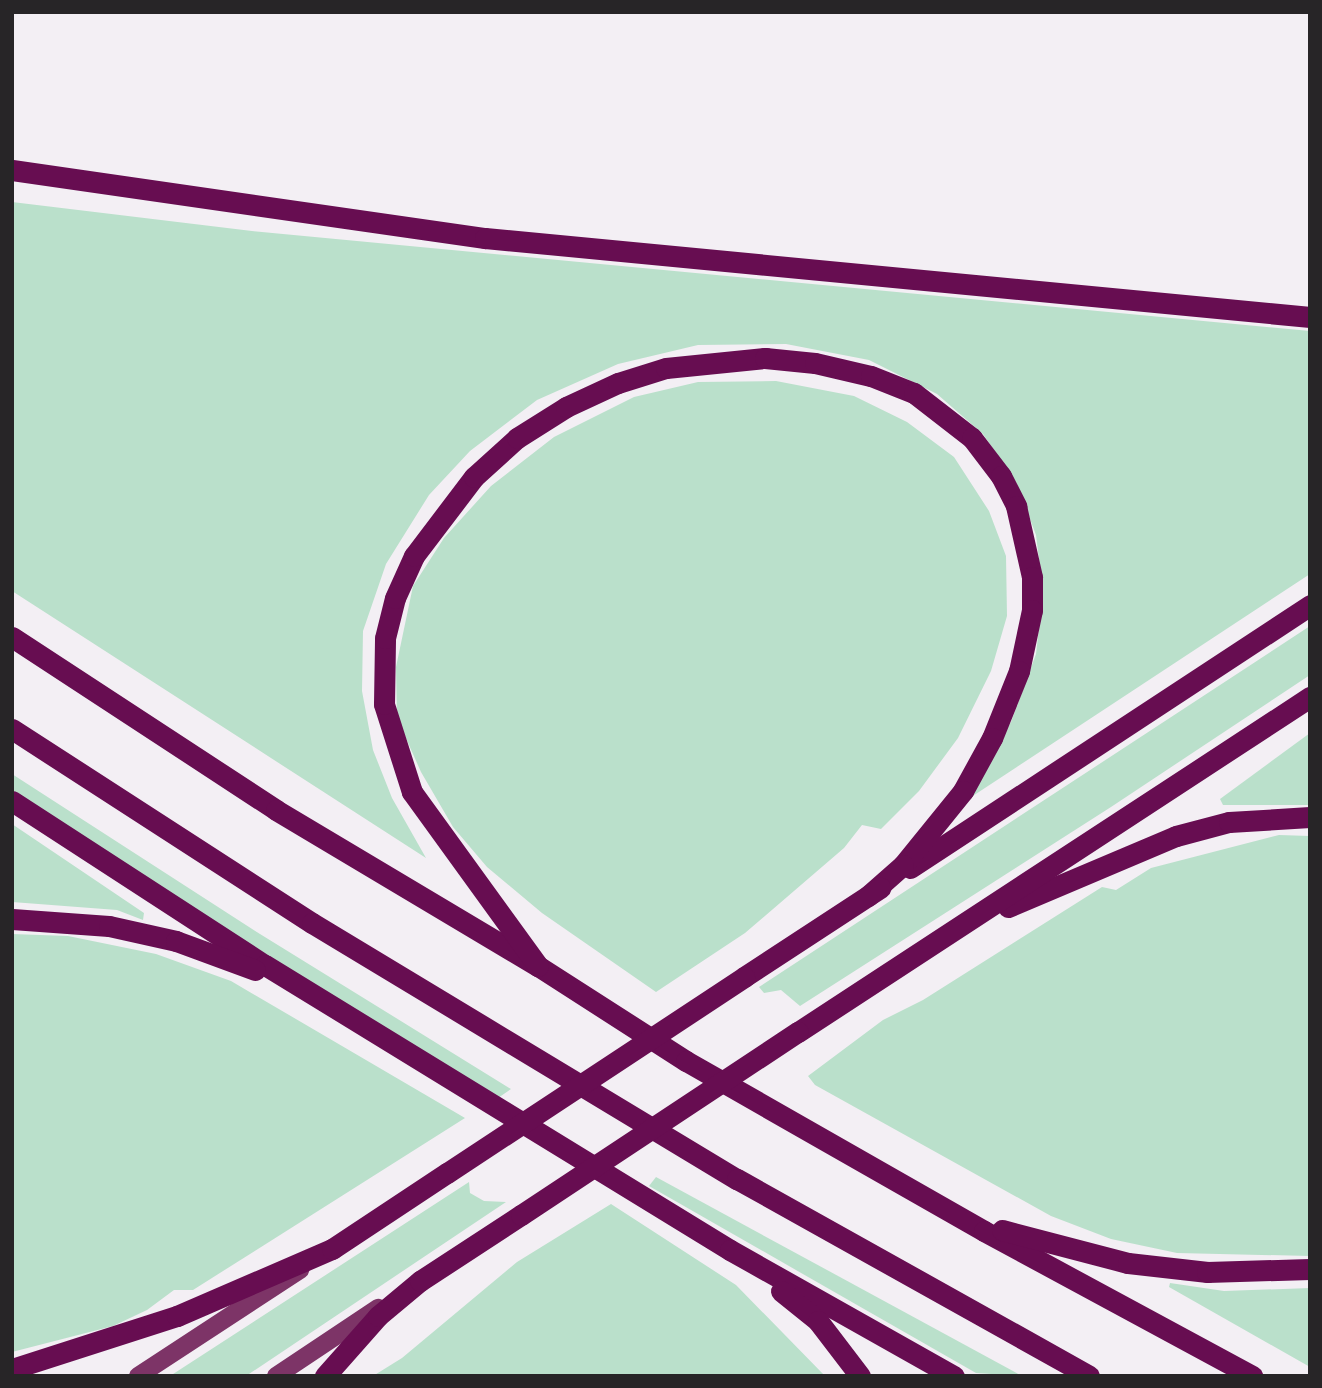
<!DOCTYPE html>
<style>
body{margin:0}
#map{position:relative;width:1322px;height:1388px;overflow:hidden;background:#f3eff4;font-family:Overpass,sans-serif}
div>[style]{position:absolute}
.green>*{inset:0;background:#bae0cb}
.primary>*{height:18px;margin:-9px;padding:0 9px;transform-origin:9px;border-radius:9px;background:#7d3467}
.highway>*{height:21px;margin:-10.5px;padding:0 10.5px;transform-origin:10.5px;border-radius:10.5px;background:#670d51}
.highway-bridge>*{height:21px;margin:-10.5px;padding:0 10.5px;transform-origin:10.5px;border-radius:10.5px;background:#670d51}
span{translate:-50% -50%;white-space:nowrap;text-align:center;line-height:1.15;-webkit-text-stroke:5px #f3eff4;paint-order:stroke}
.frame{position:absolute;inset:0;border:14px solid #272527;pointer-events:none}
</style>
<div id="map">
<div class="green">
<div style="clip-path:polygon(12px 202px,252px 231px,1310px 331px,1310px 574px,953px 809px,1011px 722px,1036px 654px,1043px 592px,1036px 535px,1017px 484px,983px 434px,937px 394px,869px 360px,786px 344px,698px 345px,618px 364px,537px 400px,470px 451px,429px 495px,386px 564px,363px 631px,362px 691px,373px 750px,392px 798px,426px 858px,12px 591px)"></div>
<div style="clip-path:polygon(776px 381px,854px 396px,907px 422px,954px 457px,989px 511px,1006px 556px,1007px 616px,991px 671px,958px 738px,919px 791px,881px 829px,862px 825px,844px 848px,745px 933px,656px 992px,542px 913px,487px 867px,453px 827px,421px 772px,397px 718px,396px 667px,413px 586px,444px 538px,491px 486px,554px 437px,634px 397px,698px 382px)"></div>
<div style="clip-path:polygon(1310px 626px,1310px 675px,1111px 807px,800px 1006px,781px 990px,764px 993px,759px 987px)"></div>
<div style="clip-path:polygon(1310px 733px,1310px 805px,1223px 805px,1220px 799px)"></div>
<div style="clip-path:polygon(12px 774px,260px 934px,511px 1089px,498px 1098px,252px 947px,12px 790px)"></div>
<div style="clip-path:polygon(12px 824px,144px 913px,143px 920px,117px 910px,12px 902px)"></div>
<div style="clip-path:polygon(1279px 835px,1310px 836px,1310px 1256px,1177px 1253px,1111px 1239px,1051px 1216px,815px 1085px,808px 1076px,883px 1020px,923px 1000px,1102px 887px,1116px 890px,1151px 868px)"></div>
<div style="clip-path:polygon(12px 934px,68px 936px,156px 954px,231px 981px,465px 1118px,193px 1290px,174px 1290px,147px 1310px,113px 1326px,12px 1352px)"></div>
<div style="clip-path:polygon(656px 1177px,1022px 1376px,976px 1373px,649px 1186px)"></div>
<div style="clip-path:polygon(469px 1182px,470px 1193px,484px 1201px,506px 1202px,246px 1376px,170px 1376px)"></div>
<div style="clip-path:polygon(611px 1204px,736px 1285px,825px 1376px,373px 1376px,402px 1358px,517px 1262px)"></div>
<div style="clip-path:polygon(1170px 1283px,1224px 1291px,1310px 1288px,1310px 1367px,1169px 1287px)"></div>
</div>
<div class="primary">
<div style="left:138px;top:1376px;width:194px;rotate:-33.2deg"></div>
<div style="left:276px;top:1376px;width:123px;rotate:-33.7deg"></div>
</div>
<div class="highway">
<div style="left:12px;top:170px;width:478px;rotate:8.2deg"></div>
<div style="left:485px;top:238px;width:829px;rotate:5.47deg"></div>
<div style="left:12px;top:637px;width:316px;rotate:33.2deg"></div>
<div style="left:276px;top:810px;width:305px;rotate:30.8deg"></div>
<div style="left:538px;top:966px;width:176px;rotate:32.7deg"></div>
<div style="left:686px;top:1061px;width:343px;rotate:29.7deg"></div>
<div style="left:984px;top:1231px;width:305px;rotate:28.4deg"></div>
<div style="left:12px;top:729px;width:357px;rotate:32.9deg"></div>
<div style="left:312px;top:923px;width:496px;rotate:31.1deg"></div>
<div style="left:737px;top:1179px;width:403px;rotate:29.2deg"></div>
<div style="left:12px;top:801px;width:302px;rotate:33deg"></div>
<div style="left:265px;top:965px;width:545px;rotate:31.5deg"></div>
<div style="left:730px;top:1250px;width:257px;rotate:29.4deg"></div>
<div style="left:910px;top:868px;width:479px;rotate:-33.3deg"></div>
<div style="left:1008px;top:907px;width:182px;rotate:-22.9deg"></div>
<div style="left:1176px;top:836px;width:55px;rotate:-14.8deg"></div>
<div style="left:1229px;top:822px;width:81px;rotate:-3.5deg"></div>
<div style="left:12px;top:919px;width:97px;rotate:4.1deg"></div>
<div style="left:109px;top:926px;width:69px;rotate:12.6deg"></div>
<div style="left:176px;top:941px;width:84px;rotate:20.2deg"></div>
<div style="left:538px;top:966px;width:215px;rotate:-125.9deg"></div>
<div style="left:412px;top:792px;width:92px;rotate:-107.7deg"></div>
<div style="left:384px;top:704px;width:66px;rotate:-89.1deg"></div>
<div style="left:385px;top:638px;width:41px;rotate:-76deg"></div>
<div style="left:395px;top:598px;width:46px;rotate:-65.7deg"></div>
<div style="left:414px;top:556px;width:99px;rotate:-52.8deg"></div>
<div style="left:474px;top:477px;width:58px;rotate:-42.2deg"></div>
<div style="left:517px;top:438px;width:58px;rotate:-32.3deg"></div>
<div style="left:566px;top:407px;width:57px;rotate:-24.8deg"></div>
<div style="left:618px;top:383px;width:50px;rotate:-17.4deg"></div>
<div style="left:666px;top:368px;width:100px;rotate:-5.8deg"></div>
<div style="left:765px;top:358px;width:50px;rotate:5.7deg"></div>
<div style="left:815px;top:363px;width:57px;rotate:13.1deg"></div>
<div style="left:871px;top:376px;width:46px;rotate:21.6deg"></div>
<div style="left:914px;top:393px;width:73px;rotate:37.8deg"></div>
<div style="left:972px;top:438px;width:48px;rotate:52.7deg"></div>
<div style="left:1001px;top:476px;width:34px;rotate:63deg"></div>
<div style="left:1016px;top:506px;width:73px;rotate:77.3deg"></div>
<div style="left:1032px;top:577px;width:33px;rotate:90deg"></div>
<div style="left:1032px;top:610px;width:62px;rotate:102deg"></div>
<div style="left:1019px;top:671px;width:72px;rotate:111.9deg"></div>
<div style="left:992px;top:738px;width:60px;rotate:118.7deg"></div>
<div style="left:963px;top:791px;width:95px;rotate:129deg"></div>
<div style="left:903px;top:865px;width:47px;rotate:138.5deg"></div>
<div style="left:744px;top:977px;width:163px;rotate:-33.2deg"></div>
<div style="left:798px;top:1032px;width:612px;rotate:-33.2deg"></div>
<div style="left:1002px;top:1230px;width:130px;rotate:14.7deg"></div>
<div style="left:1128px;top:1263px;width:80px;rotate:6.5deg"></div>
<div style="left:1207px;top:1272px;width:103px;rotate:-1.7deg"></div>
<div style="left:781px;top:1291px;width:48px;rotate:39deg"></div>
<div style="left:818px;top:1321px;width:69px;rotate:52.6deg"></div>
<div style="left:12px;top:1369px;width:173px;rotate:-17.8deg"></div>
<div style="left:177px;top:1316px;width:169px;rotate:-23.4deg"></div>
<div style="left:332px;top:1249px;width:138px;rotate:-33.5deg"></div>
<div style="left:325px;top:1376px;width:80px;rotate:-48.5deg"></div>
<div style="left:378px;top:1316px;width:55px;rotate:-39.8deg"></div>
<div style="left:420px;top:1281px;width:121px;rotate:-33.2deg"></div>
</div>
<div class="highway-bridge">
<div style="left:447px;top:1173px;width:356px;rotate:-33.4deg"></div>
<div style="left:521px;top:1215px;width:332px;rotate:-33.5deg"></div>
</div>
<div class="frame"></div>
</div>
